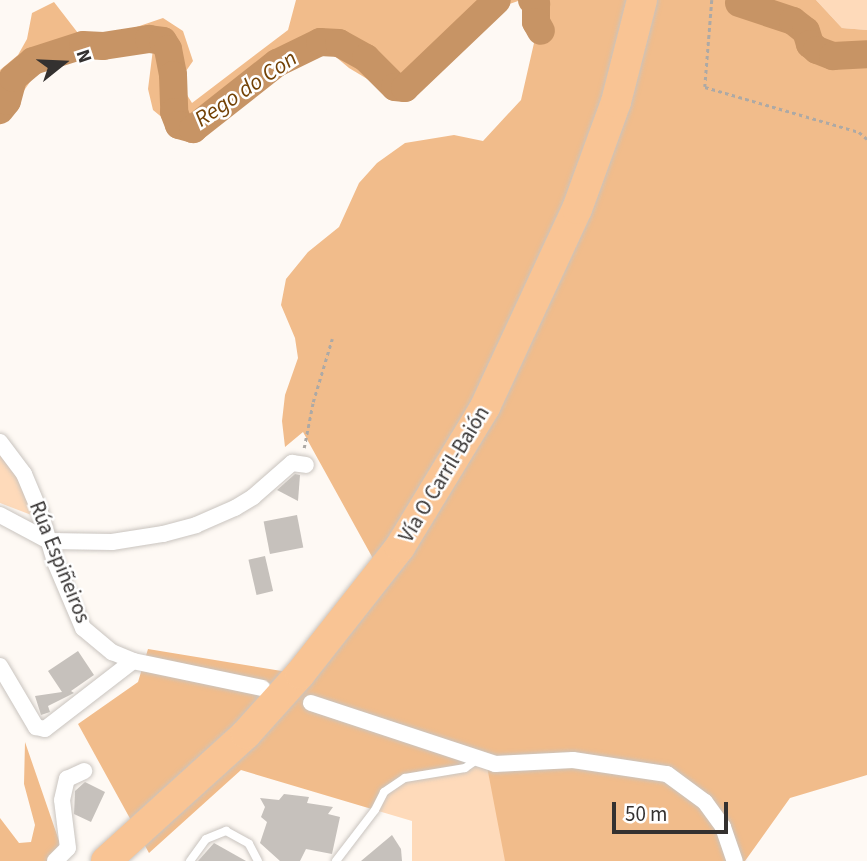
<!DOCTYPE html>
<meta charset="utf-8">
<style>
body{margin:0}
#map{position:relative;width:867px;height:861px;overflow:hidden;background:#fef9f4;font-family:"Source Sans 3",sans-serif}
div>[style]{position:absolute}
.green>*{inset:0;background:#fedaba}
.forest>*{inset:0;background:#f1bc8b}
.river>*{height:28px;margin:-14px;padding:0 14px;transform-origin:14px;border-radius:14px;background:#c79465}
.building>*{inset:0;background:#c6c1bc;transform-origin:0 0}
.path>*{height:2.5px;margin-top:-1.25px;transform-origin:0;background:repeating-linear-gradient(90deg,#ada9a5 0 3.5px,transparent 0 7px)}
.roads{filter:drop-shadow(0 0 2px #c9c4bf) drop-shadow(0 0 2px #c9c4bf)}
.lane>*{height:8px;margin:-4px;padding:0 4px;transform-origin:4px;border-radius:4px;background:#fff}
.street>*{height:16px;margin:-8px;padding:0 8px;transform-origin:8px;border-radius:8px;background:#fff}
.highway>*{height:30px;margin:-15px;padding:0 15px;transform-origin:15px;border-radius:15px;background:#f9c494}
span{translate:-50% -50%;white-space:nowrap;text-align:center;line-height:1.15;-webkit-text-stroke:5px #fff;paint-order:stroke}
.street-label{font-size:21px;color:#343130}
.water-label{font-size:23px;color:#734206;font-style:italic}
.north{position:absolute;left:28px;top:28px;width:70px;height:70px;-webkit-text-stroke:5px #fff;paint-order:stroke;rotate:72deg;font-size:19px;font-weight:700;line-height:28px;text-align:center;color:#343130}
.north::after{content:'';display:block;margin:auto;width:24px;height:32px;background:#343130;clip-path:polygon(50% 0,100% 100%,50% 72%,0 100%)}
.scale{position:absolute;left:612px;top:802px;width:116px;height:32px;box-sizing:border-box;border:4px solid #343130;border-top:0;padding-left:9px;font-size:21px;line-height:24px;white-space:nowrap;color:#343130;-webkit-text-stroke:5px #fff;paint-order:stroke}
</style>
<div id="map">
<div class="green">
<div style="clip-path:polygon(816px 0,867px 0,867px 30px,842px 28px)"></div>
<div style="clip-path:polygon(0 442px,24px 474px,34px 516px,0 503px)"></div>
<div style="clip-path:polygon(495px 764px,510px 861px,412px 861px,412px 821px,375px 810px,384px 792px,424px 773px)"></div>
</div>
<div class="forest">
<div style="clip-path:polygon(296px 0,521px 0,504px 6px,411px 92px,394px 95px,349px 68px,330px 52px,282px 73px,208px 133px,187px 138px,153px 110px,148px 89px,153px 49px,53px 62px,32px 79px,0 125px,0 70px,18px 55px,27px 39px,32px 13px,54px 2px,81px 37px,113px 35px,163px 18px,183px 31px,193px 61px,186px 71px,184px 90px,192px 103px,288px 30px)"></div>
<div style="clip-path:polygon(521px 0,816px 0,842px 28px,867px 30px,867px 775px,790px 798px,745px 861px,505px 861px,485px 756px,465px 768px,424px 773px,384px 792px,375px 810px,241px 770px,149px 853px,78px 724px,138px 682px,148px 649px,300px 674px,381px 573px,303px 432px,285px 447px,282px 421px,285px 395px,298px 358px,295px 338px,281px 305px,286px 279px,308px 252px,339px 227px,359px 183px,377px 163px,405px 143px,454px 135px,483px 141px,521px 100px,534px 43px,529px 16px)"></div>
<div style="clip-path:polygon(25px 742px,66px 861px,0 861px,0 818px,19px 843px,31px 842px,35px 825px,24px 784px)"></div>
</div>
<div class="river">
<div style="left:532px;top:0;width:6px;rotate:45deg"></div>
<div style="left:536px;top:4px;width:18px;rotate:90deg"></div>
<div style="left:536px;top:22px;width:10px;rotate:61deg"></div>
<div style="left:739px;top:3px;width:57px;rotate:18.4deg"></div>
<div style="left:793px;top:21px;width:16px;rotate:38deg"></div>
<div style="left:806px;top:31px;width:14px;rotate:73deg"></div>
<div style="left:810px;top:44px;width:9px;rotate:41deg"></div>
<div style="left:817px;top:50px;width:17px;rotate:21deg"></div>
<div style="left:833px;top:56px;width:34px;rotate:-3deg"></div>
<div style="left:0;top:110px;width:11px;rotate:-52deg"></div>
<div style="left:7px;top:101px;width:24px;rotate:-75deg"></div>
<div style="left:13px;top:78px;width:26px;rotate:-40deg"></div>
<div style="left:33px;top:61px;width:52px;rotate:-17.7deg"></div>
<div style="left:83px;top:45px;width:20px;rotate:3deg"></div>
<div style="left:103px;top:46px;width:47px;rotate:-8.7deg"></div>
<div style="left:149px;top:39px;width:14px;rotate:8deg"></div>
<div style="left:163px;top:41px;width:9px;rotate:58deg"></div>
<div style="left:168px;top:49px;width:26px;rotate:79deg"></div>
<div style="left:173px;top:75px;width:37px;rotate:88deg"></div>
<div style="left:174px;top:112px;width:14px;rotate:69deg"></div>
<div style="left:179px;top:125px;width:15px;rotate:16deg"></div>
<div style="left:193px;top:129px;width:107px;rotate:-38.2deg"></div>
<div style="left:277px;top:63px;width:48px;rotate:-26deg"></div>
<div style="left:320px;top:42px;width:19px;rotate:3deg"></div>
<div style="left:339px;top:43px;width:31px;rotate:29deg"></div>
<div style="left:366px;top:58px;width:41px;rotate:45deg"></div>
<div style="left:395px;top:87px;width:10px;rotate:6deg"></div>
<div style="left:405px;top:88px;width:127px;rotate:-43.7deg"></div>
</div>
<div class="building">
<div style="clip-path:polygon(295px 474px,300px 475px,298px 501px,277px 490px)"></div>
<div style="left:297px;top:515px;width:33px;height:34px;rotate:79deg"></div>
<div style="left:265px;top:556px;width:36px;height:17px;rotate:77deg"></div>
<div style="clip-path:polygon(78px 651px,94px 675px,71px 691px,74px 693px,48px 706px,50px 712px,41px 715px,35px 696px,62px 692px,48px 671px)"></div>
<div style="clip-path:polygon(85px 782px,105px 792px,91px 822px,74px 814px,75px 791px)"></div>
<div style="clip-path:polygon(284px 794px,309px 797px,307px 803px,333px 807px,328px 814px,340px 817px,332px 854px,306px 849px,300px 861px,280px 861px,260px 843px,267px 822px,261px 817px,265px 807px,260px 798px,279px 800px)"></div>
<div style="clip-path:polygon(392px 835px,401px 849px,402px 861px,361px 861px)"></div>
<div style="clip-path:polygon(214px 843px,246px 861px,198px 861px)"></div>
</div>
<div class="path">
<div style="left:712px;top:0;width:87px;rotate:94.6deg"></div>
<div style="left:705px;top:87px;width:160px;rotate:16.3deg"></div>
<div style="left:859px;top:132px;width:11px;rotate:41deg"></div>
<div style="left:304px;top:448px;width:47px;rotate:-78.9deg"></div>
<div style="left:313px;top:402px;width:66px;rotate:-73.2deg"></div>
</div>
<div class="roads">
<div class="lane">
<div style="left:190px;top:861px;width:27px;rotate:-54deg"></div>
<div style="left:206px;top:839px;width:22px;rotate:-22deg"></div>
<div style="left:226px;top:831px;width:26px;rotate:29deg"></div>
<div style="left:249px;top:844px;width:19px;rotate:62deg"></div>
<div style="left:336px;top:861px;width:64px;rotate:-52.6deg"></div>
<div style="left:375px;top:810px;width:20px;rotate:-63deg"></div>
<div style="left:384px;top:792px;width:25px;rotate:-34deg"></div>
<div style="left:405px;top:778px;width:61px;rotate:-9.5deg"></div>
<div style="left:465px;top:768px;width:16px;rotate:-35deg"></div>
</div>
<div class="street">
<div style="left:0;top:442px;width:40px;rotate:53deg"></div>
<div style="left:24px;top:474px;width:41px;rotate:67.2deg"></div>
<div style="left:40px;top:512px;width:52px;rotate:73.3deg"></div>
<div style="left:55px;top:562px;width:72px;rotate:67deg"></div>
<div style="left:83px;top:628px;width:38px;rotate:40deg"></div>
<div style="left:112px;top:652px;width:23px;rotate:23deg"></div>
<div style="left:133px;top:661px;width:132px;rotate:11.8deg"></div>
<div style="left:0;top:515px;width:55px;rotate:28deg"></div>
<div style="left:49px;top:541px;width:63px;rotate:0.9deg"></div>
<div style="left:112px;top:542px;width:52px;rotate:-8.9deg"></div>
<div style="left:163px;top:534px;width:34px;rotate:-15deg"></div>
<div style="left:196px;top:525px;width:43px;rotate:-23.6deg"></div>
<div style="left:235px;top:508px;width:21px;rotate:-31deg"></div>
<div style="left:253px;top:497px;width:52px;rotate:-41.1deg"></div>
<div style="left:292px;top:463px;width:14px;rotate:8deg"></div>
<div style="left:0;top:666px;width:71px;rotate:59.5deg"></div>
<div style="left:36px;top:727px;width:9px;rotate:13deg"></div>
<div style="left:45px;top:729px;width:111px;rotate:-37.7deg"></div>
<div style="left:311px;top:703px;width:194px;rotate:18.3deg"></div>
<div style="left:495px;top:764px;width:78px;rotate:-2.9deg"></div>
<div style="left:573px;top:760px;width:95px;rotate:8.5deg"></div>
<div style="left:667px;top:774px;width:47px;rotate:36.4deg"></div>
<div style="left:705px;top:802px;width:31px;rotate:54deg"></div>
<div style="left:723px;top:827px;width:36px;rotate:71deg"></div>
<div style="left:55px;top:861px;width:18px;rotate:-45deg"></div>
<div style="left:68px;top:848px;width:48px;rotate:-97.1deg"></div>
<div style="left:62px;top:800px;width:22px;rotate:-77deg"></div>
<div style="left:67px;top:779px;width:19px;rotate:-25deg"></div>
</div>
<div class="highway">
<div style="left:106px;top:861px;width:189px;rotate:-42.2deg"></div>
<div style="left:246px;top:734px;width:81px;rotate:-48deg"></div>
<div style="left:300px;top:674px;width:162px;rotate:-51.8deg"></div>
<div style="left:400px;top:547px;width:164px;rotate:-58.7deg"></div>
<div style="left:485px;top:407px;width:218px;rotate:-65.1deg"></div>
<div style="left:577px;top:209px;width:114px;rotate:-70deg"></div>
<div style="left:616px;top:102px;width:105px;rotate:-75.7deg"></div>
</div>
</div>
<div class="street-label">
<span style="left:444px;top:474px;rotate:-59deg">Vía O Carril-Baión</span>
<span style="left:60px;top:562px;rotate:68deg">Rúa Espiñeiros</span>
</div>
<div class="water-label">
<span style="left:246px;top:89px;rotate:-34deg">Rego do Con</span>
</div>
<div class="north">N</div>
<div class="scale">50 m</div>
</div>
